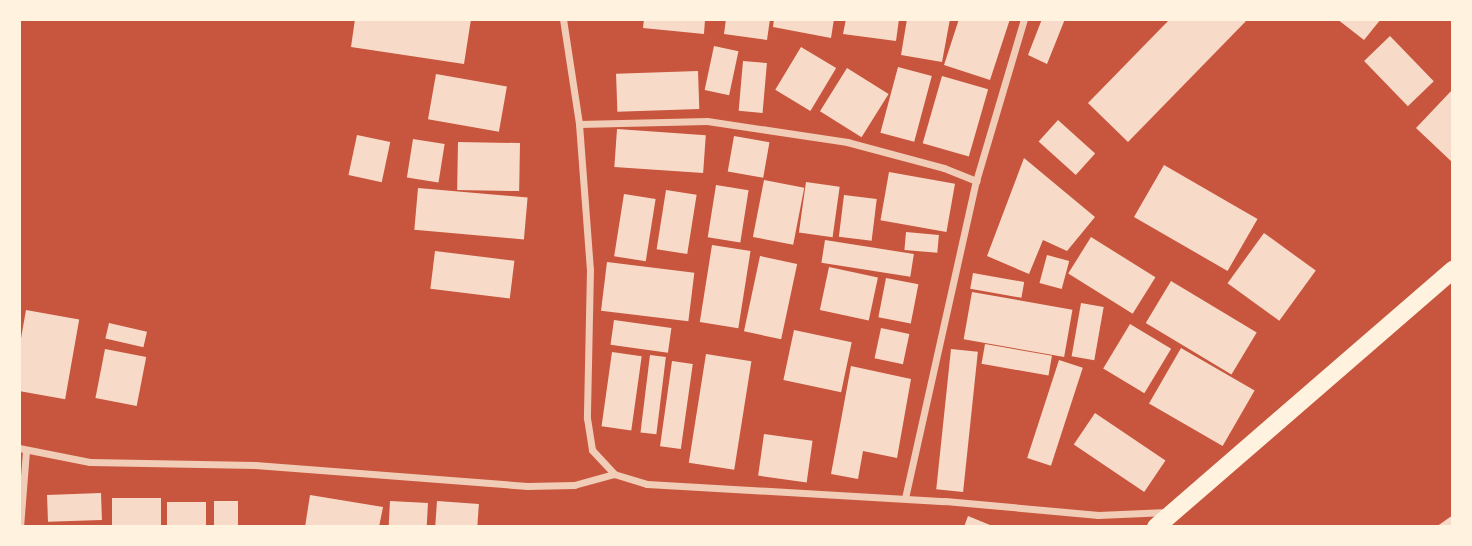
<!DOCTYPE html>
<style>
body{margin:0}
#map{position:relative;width:1472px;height:546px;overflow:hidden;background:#c8553d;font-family:Cabin,sans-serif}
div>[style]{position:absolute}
.building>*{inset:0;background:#f7dbc8;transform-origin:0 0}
.minor>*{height:7px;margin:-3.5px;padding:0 3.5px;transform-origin:3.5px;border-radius:3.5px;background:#f1ccb7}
.primary>*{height:18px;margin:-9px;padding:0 9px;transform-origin:9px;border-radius:9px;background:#fff3e0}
span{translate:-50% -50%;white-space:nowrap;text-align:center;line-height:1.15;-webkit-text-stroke:6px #fff3e0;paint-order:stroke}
.frame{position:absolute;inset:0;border:21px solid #fff3e0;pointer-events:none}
</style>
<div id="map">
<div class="building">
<div style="clip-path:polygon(355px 19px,471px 19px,464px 64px,351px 47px)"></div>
<div style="clip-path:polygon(644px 19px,705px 19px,704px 34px,643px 28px)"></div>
<div style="clip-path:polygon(726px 19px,770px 19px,767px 40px,724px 34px)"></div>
<div style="clip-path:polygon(774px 19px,834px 19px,831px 38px,773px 27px)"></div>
<div style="clip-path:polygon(846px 19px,899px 19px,896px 41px,843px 34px)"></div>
<div style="clip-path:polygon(907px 19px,950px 19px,942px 62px,901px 55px)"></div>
<div style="clip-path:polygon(959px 19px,1010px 19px,990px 80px,944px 65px)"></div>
<div style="clip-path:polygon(1042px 19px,1065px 19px,1047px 64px,1028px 55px)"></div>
<div style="clip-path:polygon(1170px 19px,1248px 19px,1128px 142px,1088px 103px)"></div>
<div style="clip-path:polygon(1337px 19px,1381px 19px,1364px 40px)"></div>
<div style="left:1390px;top:36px;width:63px;height:36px;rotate:46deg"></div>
<div style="left:714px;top:46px;width:25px;height:45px;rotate:12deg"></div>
<div style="left:801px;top:47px;width:41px;height:50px;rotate:31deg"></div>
<div style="left:743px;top:61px;width:24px;height:50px;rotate:5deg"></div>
<div style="left:898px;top:67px;width:35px;height:68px;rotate:15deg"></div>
<div style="left:847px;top:68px;width:49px;height:51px;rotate:32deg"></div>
<div style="left:698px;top:71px;width:38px;height:82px;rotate:88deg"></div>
<div style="left:436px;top:74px;width:72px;height:46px;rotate:10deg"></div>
<div style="left:942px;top:76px;width:48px;height:70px;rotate:16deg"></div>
<div style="clip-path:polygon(1453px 89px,1453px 163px,1416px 128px)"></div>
<div style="left:1058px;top:120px;width:50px;height:29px;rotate:42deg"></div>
<div style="left:617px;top:129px;width:89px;height:38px;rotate:4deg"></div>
<div style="left:357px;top:135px;width:34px;height:41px;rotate:12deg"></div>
<div style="left:734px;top:136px;width:36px;height:36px;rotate:10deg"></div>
<div style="left:413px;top:139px;width:32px;height:39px;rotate:9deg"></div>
<div style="left:458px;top:142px;width:62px;height:48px;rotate:1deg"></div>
<div style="clip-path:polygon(1024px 158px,1095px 217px,1067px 251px,1043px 240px,1029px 274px,987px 256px)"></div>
<div style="left:1164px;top:165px;width:108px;height:60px;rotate:30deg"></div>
<div style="left:889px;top:172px;width:67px;height:49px;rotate:10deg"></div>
<div style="left:764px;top:180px;width:41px;height:58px;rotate:11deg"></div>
<div style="left:806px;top:182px;width:34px;height:51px;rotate:8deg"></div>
<div style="left:716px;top:185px;width:33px;height:53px;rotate:9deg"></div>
<div style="left:418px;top:188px;width:110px;height:42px;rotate:5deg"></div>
<div style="left:666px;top:190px;width:31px;height:60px;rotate:9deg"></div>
<div style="left:624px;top:194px;width:32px;height:63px;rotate:9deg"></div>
<div style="left:844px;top:195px;width:33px;height:42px;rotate:7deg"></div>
<div style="left:906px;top:232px;width:33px;height:18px;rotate:5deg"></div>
<div style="left:1264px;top:233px;width:64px;height:62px;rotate:36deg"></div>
<div style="left:1091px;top:237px;width:76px;height:43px;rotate:32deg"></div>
<div style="left:825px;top:240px;width:90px;height:23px;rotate:9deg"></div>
<div style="left:712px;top:245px;width:39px;height:78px;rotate:9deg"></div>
<div style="left:435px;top:251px;width:80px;height:38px;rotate:7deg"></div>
<div style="left:1047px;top:255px;width:23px;height:29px;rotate:15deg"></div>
<div style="left:760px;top:256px;width:38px;height:77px;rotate:12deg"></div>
<div style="left:607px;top:262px;width:88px;height:49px;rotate:7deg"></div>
<div style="left:829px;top:267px;width:50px;height:44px;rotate:12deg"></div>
<div style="left:973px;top:273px;width:52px;height:16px;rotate:10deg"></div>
<div style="left:886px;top:278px;width:33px;height:40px;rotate:11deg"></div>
<div style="left:1171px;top:281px;width:100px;height:49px;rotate:31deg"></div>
<div style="left:972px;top:292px;width:102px;height:48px;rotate:10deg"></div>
<div style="left:1081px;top:303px;width:23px;height:54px;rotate:10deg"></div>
<div style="left:26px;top:310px;width:54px;height:81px;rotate:10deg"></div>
<div style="left:614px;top:320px;width:58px;height:25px;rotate:8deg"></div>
<div style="left:109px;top:323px;width:39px;height:16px;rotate:13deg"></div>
<div style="left:1130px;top:324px;width:48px;height:52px;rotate:31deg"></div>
<div style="left:881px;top:328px;width:29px;height:31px;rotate:12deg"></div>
<div style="left:794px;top:330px;width:59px;height:51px;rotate:12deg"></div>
<div style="left:985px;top:344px;width:68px;height:20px;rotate:10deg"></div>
<div style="left:1181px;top:348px;width:85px;height:64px;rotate:30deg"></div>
<div style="left:105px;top:349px;width:42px;height:50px;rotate:11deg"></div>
<div style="left:951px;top:349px;width:27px;height:141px;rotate:6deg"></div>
<div style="left:612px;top:352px;width:30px;height:75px;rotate:8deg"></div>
<div style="left:706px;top:354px;width:46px;height:110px;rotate:9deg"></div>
<div style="left:650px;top:355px;width:16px;height:78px;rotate:7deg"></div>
<div style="left:1059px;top:360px;width:25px;height:103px;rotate:18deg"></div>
<div style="left:672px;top:361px;width:21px;height:86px;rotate:8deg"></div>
<div style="clip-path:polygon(851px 366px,911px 379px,897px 458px,863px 451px,858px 479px,831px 474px)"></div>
<div style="left:1095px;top:413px;width:85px;height:38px;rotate:34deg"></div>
<div style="left:764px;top:434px;width:49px;height:42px;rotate:8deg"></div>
<div style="left:101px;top:493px;width:27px;height:54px;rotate:88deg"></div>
<div style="clip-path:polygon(310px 495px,383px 507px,379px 527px,305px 527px)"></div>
<div style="left:112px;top:498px;width:49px;height:29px"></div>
<div style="left:214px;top:501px;width:24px;height:26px"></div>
<div style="left:390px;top:501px;width:38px;height:26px;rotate:3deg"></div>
<div style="left:437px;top:501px;width:42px;height:26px;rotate:4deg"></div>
<div style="left:206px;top:502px;width:25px;height:39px;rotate:90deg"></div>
<div style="clip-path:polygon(1453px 515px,1453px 527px,1436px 527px)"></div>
<div style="clip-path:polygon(968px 516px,995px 527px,964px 527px)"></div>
</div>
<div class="minor">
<div style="left:563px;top:19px;width:106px;rotate:81.3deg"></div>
<div style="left:579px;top:124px;width:145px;rotate:85.7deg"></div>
<div style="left:590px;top:269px;width:149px;rotate:91.2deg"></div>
<div style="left:587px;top:418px;width:32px;rotate:81deg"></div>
<div style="left:592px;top:450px;width:33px;rotate:47deg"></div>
<div style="left:614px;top:474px;width:34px;rotate:17deg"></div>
<div style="left:647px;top:484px;width:298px;rotate:3.3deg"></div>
<div style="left:945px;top:501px;width:154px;rotate:5.2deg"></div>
<div style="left:1098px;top:515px;width:69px;rotate:-2.5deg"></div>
<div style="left:579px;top:124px;width:128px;rotate:-1.3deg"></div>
<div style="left:707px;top:121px;width:142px;rotate:8.5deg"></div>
<div style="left:847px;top:142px;width:100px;rotate:15deg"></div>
<div style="left:944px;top:168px;width:35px;rotate:22deg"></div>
<div style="left:19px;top:448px;width:72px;rotate:11.2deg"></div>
<div style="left:90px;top:462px;width:165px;rotate:1deg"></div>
<div style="left:255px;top:465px;width:273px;rotate:4.4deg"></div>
<div style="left:527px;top:486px;width:47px;rotate:-1.2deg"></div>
<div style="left:574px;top:485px;width:41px;rotate:-15.4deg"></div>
<div style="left:905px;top:498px;width:325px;rotate:-77.4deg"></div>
<div style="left:976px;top:181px;width:169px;rotate:-73.5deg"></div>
<div style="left:20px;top:527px;width:77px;rotate:-85.5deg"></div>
</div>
<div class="primary">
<div style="left:1156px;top:527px;width:393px;rotate:-40.9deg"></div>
</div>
<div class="frame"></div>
</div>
